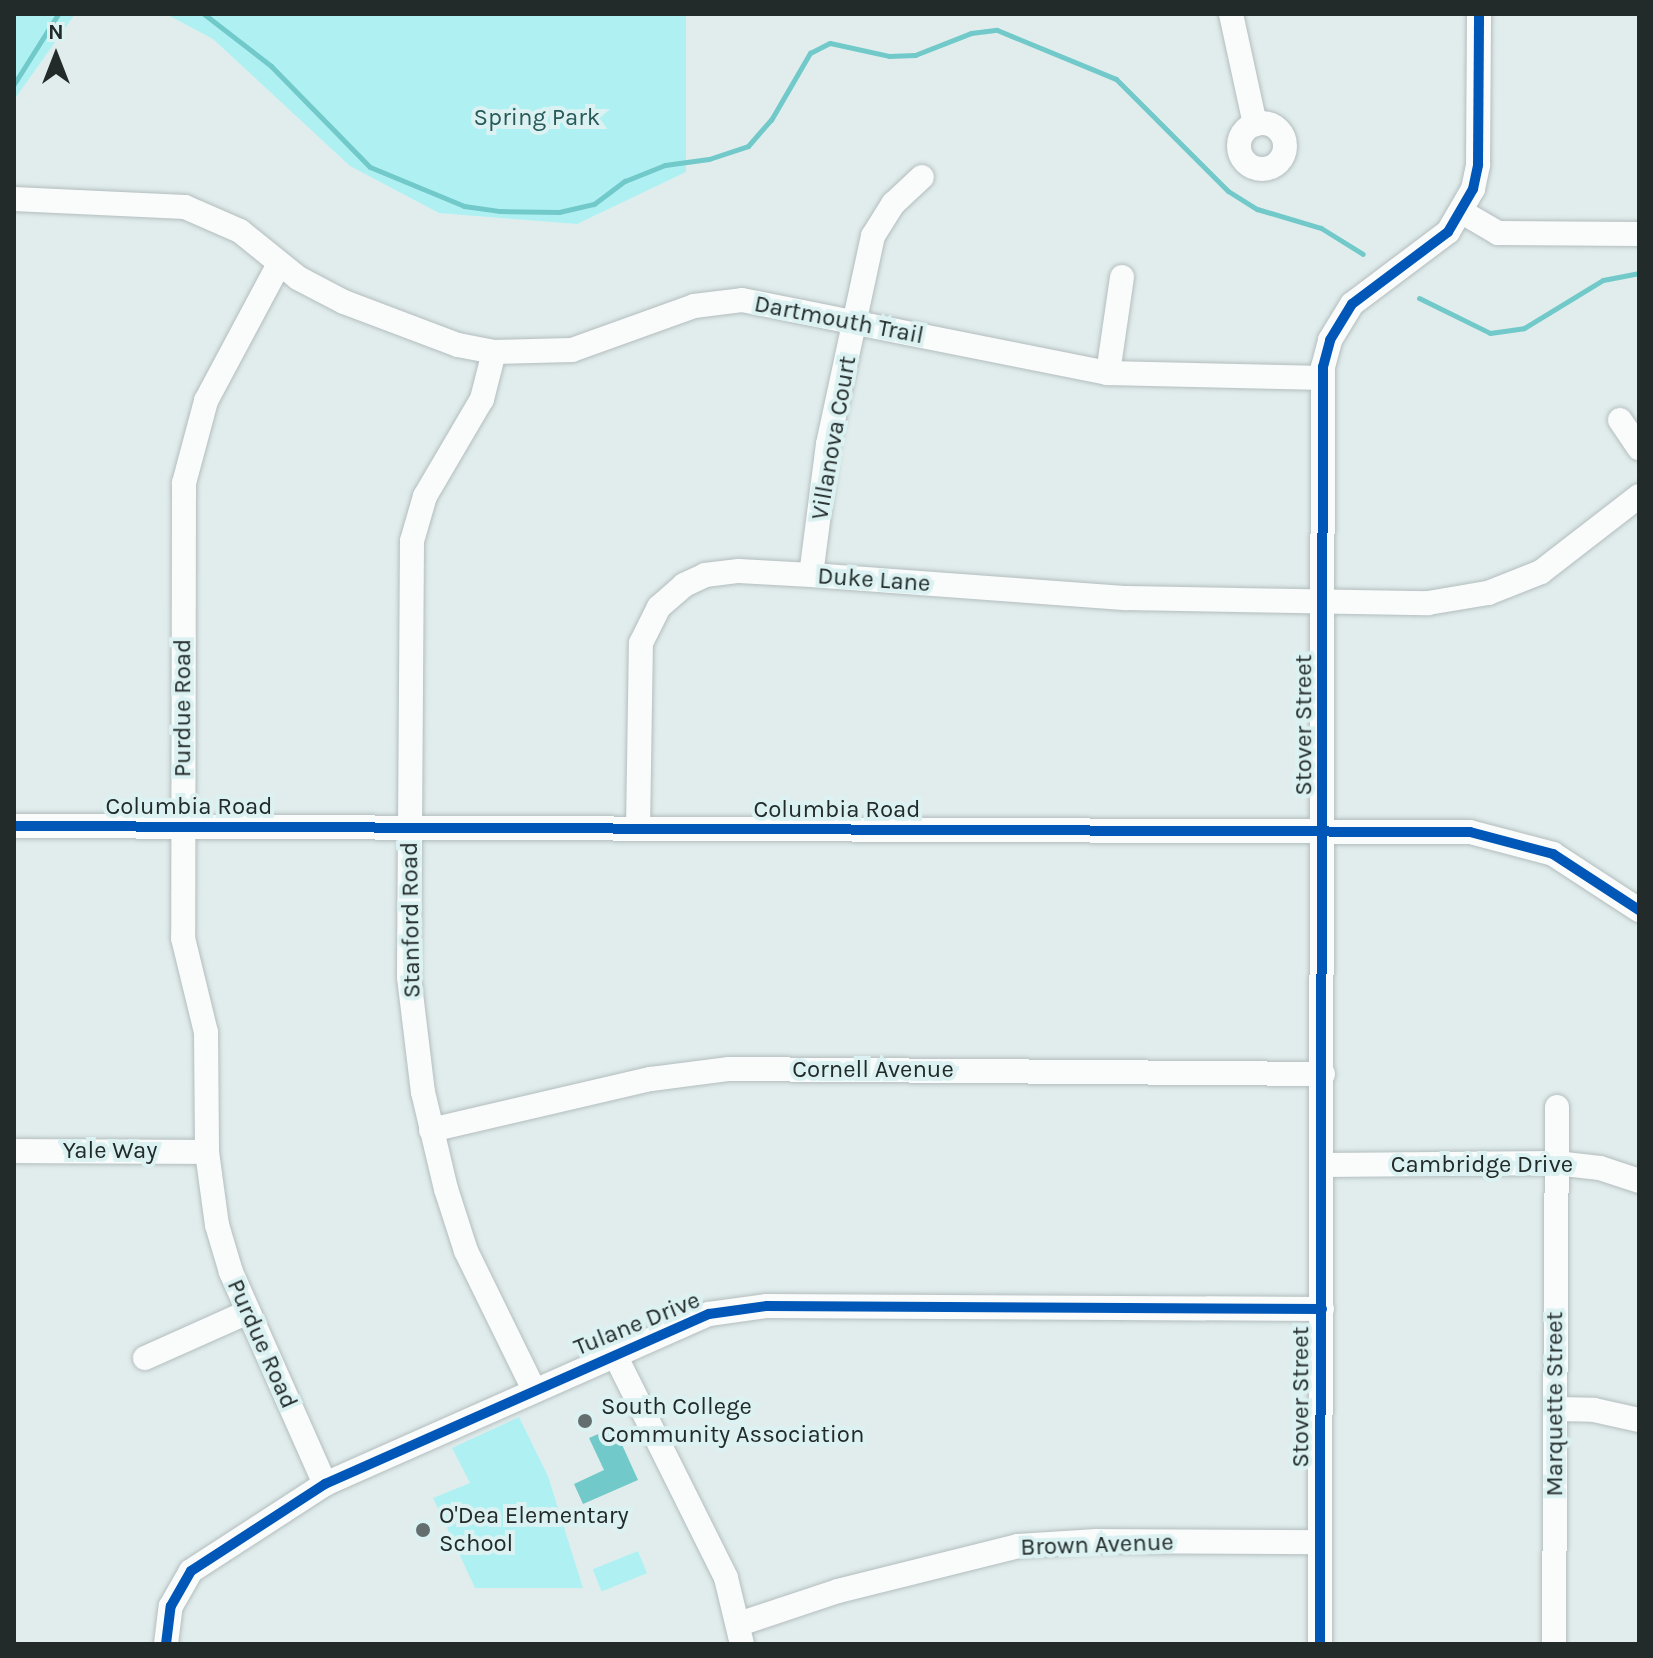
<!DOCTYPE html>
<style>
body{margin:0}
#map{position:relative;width:1653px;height:1658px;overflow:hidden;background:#e1eded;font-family:Karla,sans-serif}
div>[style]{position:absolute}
.green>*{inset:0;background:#aff1f2;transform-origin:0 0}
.water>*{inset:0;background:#72c9c9}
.stream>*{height:5px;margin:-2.5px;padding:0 2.5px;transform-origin:2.5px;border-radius:2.5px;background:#72c9c9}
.roads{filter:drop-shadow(0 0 2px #b4bdbd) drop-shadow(0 0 2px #b4bdbd)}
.minor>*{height:24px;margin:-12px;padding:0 12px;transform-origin:12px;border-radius:12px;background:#fafcfc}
.minor>.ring{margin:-12px;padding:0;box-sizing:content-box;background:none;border:24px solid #fafcfc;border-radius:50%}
.cycleway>*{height:10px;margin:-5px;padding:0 5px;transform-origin:5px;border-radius:5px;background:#0057b8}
.dots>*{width:22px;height:22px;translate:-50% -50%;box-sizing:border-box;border:4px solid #dcf2f2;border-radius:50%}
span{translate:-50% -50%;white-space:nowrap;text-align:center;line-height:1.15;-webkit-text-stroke:8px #dcf2f2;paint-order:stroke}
.park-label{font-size:24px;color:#285a5a}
.street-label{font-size:24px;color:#222a2a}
.poi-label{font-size:24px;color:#222a2a}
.left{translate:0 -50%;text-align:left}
.frame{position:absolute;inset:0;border:16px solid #222a2a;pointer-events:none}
.north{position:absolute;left:16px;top:16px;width:80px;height:80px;-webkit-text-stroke:6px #dcf2f2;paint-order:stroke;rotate:0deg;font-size:22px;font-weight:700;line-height:32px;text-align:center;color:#222a2a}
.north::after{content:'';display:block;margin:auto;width:28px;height:36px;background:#222a2a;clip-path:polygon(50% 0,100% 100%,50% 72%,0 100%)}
</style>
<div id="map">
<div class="green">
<div style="clip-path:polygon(14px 14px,75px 14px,14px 100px)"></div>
<div style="clip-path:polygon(166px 14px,686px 14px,686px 172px,577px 224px,439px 213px,350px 166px,213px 39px)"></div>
<div style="clip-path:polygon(519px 1417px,548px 1476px,583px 1588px,475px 1588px,433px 1498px,470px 1483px,452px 1448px)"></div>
<div style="left:638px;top:1551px;width:24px;height:49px;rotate:68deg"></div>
</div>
<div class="water">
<div style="clip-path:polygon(614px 1427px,638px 1480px,583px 1504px,574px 1484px,604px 1470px,589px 1438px)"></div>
</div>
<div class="stream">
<div style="left:204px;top:14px;width:85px;rotate:37.8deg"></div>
<div style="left:271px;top:66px;width:141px;rotate:45.6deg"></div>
<div style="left:370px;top:167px;width:102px;rotate:22.5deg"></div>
<div style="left:464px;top:206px;width:35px;rotate:8deg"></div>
<div style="left:499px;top:211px;width:60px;rotate:1deg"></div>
<div style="left:559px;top:212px;width:36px;rotate:-13deg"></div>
<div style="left:594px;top:204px;width:39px;rotate:-37deg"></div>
<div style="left:625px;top:181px;width:43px;rotate:-21.8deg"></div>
<div style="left:665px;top:165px;width:44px;rotate:-7.8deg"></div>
<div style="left:709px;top:159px;width:41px;rotate:-18.4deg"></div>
<div style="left:748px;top:146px;width:35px;rotate:-49deg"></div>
<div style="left:771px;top:120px;width:78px;rotate:-59.8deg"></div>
<div style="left:810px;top:53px;width:22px;rotate:-27deg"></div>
<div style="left:830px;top:43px;width:60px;rotate:12.4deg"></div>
<div style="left:889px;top:56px;width:26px;rotate:-2deg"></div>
<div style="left:915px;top:55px;width:60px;rotate:-21.4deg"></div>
<div style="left:971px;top:33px;width:26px;rotate:-7deg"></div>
<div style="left:997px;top:30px;width:129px;rotate:22.4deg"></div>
<div style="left:1116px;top:79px;width:158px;rotate:45deg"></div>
<div style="left:1228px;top:191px;width:34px;rotate:32deg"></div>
<div style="left:1257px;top:209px;width:67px;rotate:16.5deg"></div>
<div style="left:1321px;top:228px;width:49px;rotate:31.8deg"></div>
<div style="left:14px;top:84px;width:83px;rotate:-57.8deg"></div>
<div style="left:1419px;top:298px;width:79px;rotate:26.2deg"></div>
<div style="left:1490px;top:333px;width:34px;rotate:-8deg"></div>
<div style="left:1524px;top:328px;width:92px;rotate:-31.3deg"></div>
<div style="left:1603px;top:280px;width:37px;rotate:-11deg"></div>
</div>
<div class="roads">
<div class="minor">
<div style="left:1231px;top:14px;width:113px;rotate:77.7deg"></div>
<div class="ring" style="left:1239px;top:123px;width:22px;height:22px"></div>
<div style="left:14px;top:199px;width:171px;rotate:2.7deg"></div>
<div style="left:185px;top:207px;width:60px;rotate:23.6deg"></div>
<div style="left:240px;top:231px;width:75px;rotate:39deg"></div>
<div style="left:298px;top:278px;width:52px;rotate:27.6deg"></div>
<div style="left:344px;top:302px;width:122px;rotate:20.7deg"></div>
<div style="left:458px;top:345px;width:37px;rotate:11deg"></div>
<div style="left:494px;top:352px;width:78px;rotate:-1.5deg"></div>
<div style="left:572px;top:350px;width:130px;rotate:-19.8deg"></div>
<div style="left:694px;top:306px;width:48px;rotate:-7.1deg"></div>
<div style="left:742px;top:300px;width:373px;rotate:11.3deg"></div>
<div style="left:1108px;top:373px;width:215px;rotate:1.3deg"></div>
<div style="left:1462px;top:212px;width:42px;rotate:30.3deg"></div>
<div style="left:1498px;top:233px;width:141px;rotate:0.4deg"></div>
<div style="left:279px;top:264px;width:155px;rotate:118.1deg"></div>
<div style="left:206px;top:401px;width:85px;rotate:105deg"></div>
<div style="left:184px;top:483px;width:455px;rotate:90.1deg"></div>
<div style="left:183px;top:938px;width:97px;rotate:76.3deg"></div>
<div style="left:206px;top:1032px;width:120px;rotate:89.5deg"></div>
<div style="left:207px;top:1152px;width:74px;rotate:82.2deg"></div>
<div style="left:217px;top:1225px;width:49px;rotate:73.4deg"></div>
<div style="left:231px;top:1272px;width:232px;rotate:66.1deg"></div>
<div style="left:494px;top:352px;width:49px;rotate:104.3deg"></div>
<div style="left:482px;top:399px;width:113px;rotate:120.4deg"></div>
<div style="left:425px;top:496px;width:47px;rotate:106.1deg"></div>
<div style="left:412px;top:541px;width:436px;rotate:90.4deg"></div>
<div style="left:409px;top:977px;width:116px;rotate:83.1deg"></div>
<div style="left:423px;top:1092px;width:100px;rotate:76.7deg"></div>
<div style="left:446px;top:1189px;width:65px;rotate:72.1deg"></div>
<div style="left:466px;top:1251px;width:155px;rotate:63.9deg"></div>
<div style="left:1108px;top:373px;width:97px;rotate:-81.7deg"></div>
<div style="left:1620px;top:420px;width:34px;rotate:56deg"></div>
<div style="left:811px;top:575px;width:132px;rotate:-82.6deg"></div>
<div style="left:828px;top:444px;width:213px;rotate:-77.8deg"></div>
<div style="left:873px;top:236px;width:39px;rotate:-58deg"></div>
<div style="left:894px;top:203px;width:38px;rotate:-43deg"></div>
<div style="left:14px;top:826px;width:1456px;rotate:0.24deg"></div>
<div style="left:1470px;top:832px;width:86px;rotate:14.8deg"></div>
<div style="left:1553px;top:854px;width:103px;rotate:33.1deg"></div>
<div style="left:638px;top:829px;width:186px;rotate:-89.1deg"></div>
<div style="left:641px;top:643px;width:40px;rotate:-63.4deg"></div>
<div style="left:659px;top:607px;width:33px;rotate:-41deg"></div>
<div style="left:684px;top:585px;width:23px;rotate:-25deg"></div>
<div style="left:705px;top:575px;width:34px;rotate:-7deg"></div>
<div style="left:739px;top:571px;width:72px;rotate:3.2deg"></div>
<div style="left:811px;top:575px;width:317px;rotate:4.2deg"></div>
<div style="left:1127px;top:598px;width:301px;rotate:1deg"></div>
<div style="left:1428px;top:603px;width:61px;rotate:-9.5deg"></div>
<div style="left:1488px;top:593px;width:57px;rotate:-21.6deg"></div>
<div style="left:1541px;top:572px;width:124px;rotate:-37.8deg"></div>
<div style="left:431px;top:1130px;width:226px;rotate:-13.1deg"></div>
<div style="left:651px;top:1079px;width:79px;rotate:-7.3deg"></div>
<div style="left:729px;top:1069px;width:594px;rotate:0.48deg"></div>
<div style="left:14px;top:1151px;width:193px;rotate:0.3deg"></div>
<div style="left:1322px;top:1165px;width:234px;rotate:-0.5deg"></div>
<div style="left:1556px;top:1163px;width:44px;rotate:6.5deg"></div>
<div style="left:1600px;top:1168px;width:41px;rotate:18.4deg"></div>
<div style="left:614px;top:1353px;width:251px;rotate:63.5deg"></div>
<div style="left:726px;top:1578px;width:68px;rotate:76.4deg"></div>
<div style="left:145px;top:1358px;width:113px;rotate:-24.1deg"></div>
<div style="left:1555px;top:1409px;width:39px;rotate:1deg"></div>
<div style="left:1594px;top:1410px;width:46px;rotate:12.5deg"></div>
<div style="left:739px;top:1624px;width:104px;rotate:-18.4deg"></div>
<div style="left:838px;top:1591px;width:186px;rotate:-14deg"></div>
<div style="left:1018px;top:1546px;width:79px;rotate:-3.6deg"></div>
<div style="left:1097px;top:1541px;width:223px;rotate:0.3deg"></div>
<div style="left:166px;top:1644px;width:38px;rotate:-83deg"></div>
<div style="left:171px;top:1606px;width:40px;rotate:-60.3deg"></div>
<div style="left:191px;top:1571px;width:160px;rotate:-33deg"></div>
<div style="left:325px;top:1484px;width:420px;rotate:-23.9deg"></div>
<div style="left:709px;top:1314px;width:59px;rotate:-7.9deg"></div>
<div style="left:767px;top:1306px;width:555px;rotate:0.31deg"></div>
<div style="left:1320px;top:1644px;width:1277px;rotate:-89.87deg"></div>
<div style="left:1323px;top:367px;width:28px;rotate:-75deg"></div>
<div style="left:1330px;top:340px;width:42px;rotate:-58.6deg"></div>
<div style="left:1352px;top:304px;width:120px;rotate:-36.9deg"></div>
<div style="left:1448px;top:232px;width:50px;rotate:-59.8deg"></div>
<div style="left:1473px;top:189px;width:25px;rotate:-78deg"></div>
<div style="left:1478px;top:165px;width:151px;rotate:-89.6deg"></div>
<div style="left:1554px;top:1644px;width:537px;rotate:-89.68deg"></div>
</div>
</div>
<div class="cycleway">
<div style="left:14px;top:826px;width:1456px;rotate:0.24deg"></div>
<div style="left:1470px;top:832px;width:86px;rotate:14.8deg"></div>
<div style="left:1553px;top:854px;width:103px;rotate:33.1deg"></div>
<div style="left:166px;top:1644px;width:38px;rotate:-83deg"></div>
<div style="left:171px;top:1606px;width:40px;rotate:-60.3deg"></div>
<div style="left:191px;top:1571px;width:160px;rotate:-33deg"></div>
<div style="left:325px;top:1484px;width:420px;rotate:-23.9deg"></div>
<div style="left:709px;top:1314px;width:59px;rotate:-7.9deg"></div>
<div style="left:767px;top:1306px;width:555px;rotate:0.31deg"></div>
<div style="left:1320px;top:1644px;width:1277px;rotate:-89.87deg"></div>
<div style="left:1323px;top:367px;width:28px;rotate:-75deg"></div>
<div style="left:1330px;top:340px;width:42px;rotate:-58.6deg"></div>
<div style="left:1352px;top:304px;width:120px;rotate:-36.9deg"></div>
<div style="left:1448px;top:232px;width:50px;rotate:-59.8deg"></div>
<div style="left:1473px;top:189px;width:25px;rotate:-78deg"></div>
<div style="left:1478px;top:165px;width:151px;rotate:-89.6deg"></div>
</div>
<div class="dots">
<div style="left:585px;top:1421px;background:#656e6e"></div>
<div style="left:423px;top:1530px;background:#656e6e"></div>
</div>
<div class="park-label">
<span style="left:537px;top:118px">Spring Park</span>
</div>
<div class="street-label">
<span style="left:839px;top:320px;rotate:11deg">Dartmouth Trail</span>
<span style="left:834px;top:438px;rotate:-80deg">Villanova Court</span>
<span style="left:874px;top:580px;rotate:4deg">Duke Lane</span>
<span style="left:183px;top:708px;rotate:-90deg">Purdue Road</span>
<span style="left:1304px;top:725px;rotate:-90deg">Stover Street</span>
<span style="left:189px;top:807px">Columbia Road</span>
<span style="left:837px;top:810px">Columbia Road</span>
<span style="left:411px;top:920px;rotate:-91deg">Stanford Road</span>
<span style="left:873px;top:1070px">Cornell Avenue</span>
<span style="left:110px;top:1151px">Yale Way</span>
<span style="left:1482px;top:1165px">Cambridge Drive</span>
<span style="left:637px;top:1324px;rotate:-22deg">Tulane Drive</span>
<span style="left:262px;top:1344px;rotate:66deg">Purdue Road</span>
<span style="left:1301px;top:1397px;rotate:-90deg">Stover Street</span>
<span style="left:1555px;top:1404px;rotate:-90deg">Marquette Street</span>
<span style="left:1097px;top:1545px;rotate:-2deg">Brown Avenue</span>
</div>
<div class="poi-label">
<span class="left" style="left:601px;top:1421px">South College<br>Community Association</span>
<span class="left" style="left:439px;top:1530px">O'Dea Elementary<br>School</span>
</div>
<div class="frame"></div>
<div class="north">N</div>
</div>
